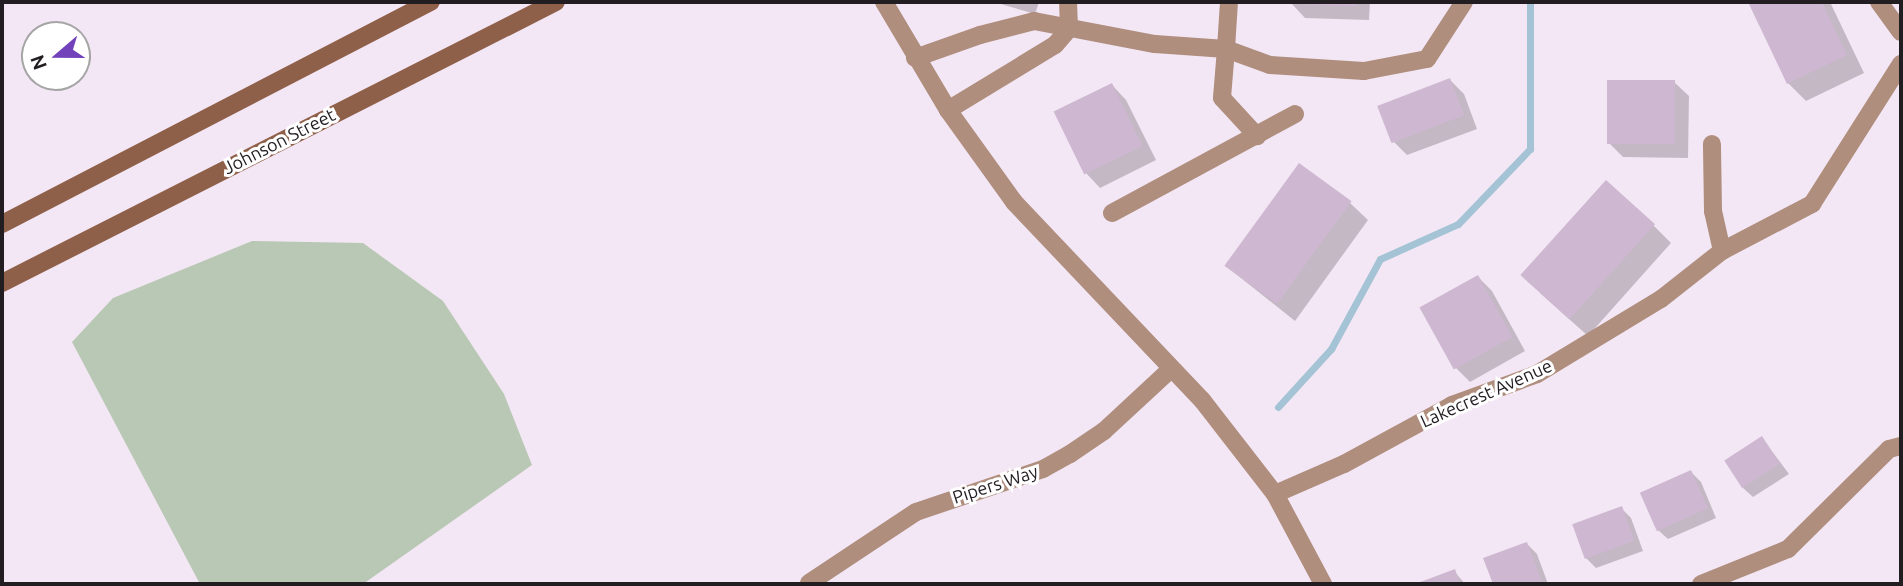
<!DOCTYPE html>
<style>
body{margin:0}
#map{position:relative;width:1903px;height:586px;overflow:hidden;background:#f4e7f5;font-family:Ubuntu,sans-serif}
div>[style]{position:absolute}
.green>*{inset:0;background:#b8c8b4}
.shadow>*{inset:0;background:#0003}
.stream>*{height:7px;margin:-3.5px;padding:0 3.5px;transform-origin:3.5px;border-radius:3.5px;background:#a4c3d5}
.building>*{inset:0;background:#ceb7d0;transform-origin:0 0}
.street>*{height:18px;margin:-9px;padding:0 9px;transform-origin:9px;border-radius:9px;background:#af8e7e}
.secondary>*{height:18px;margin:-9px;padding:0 9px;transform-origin:9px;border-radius:9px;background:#8f6049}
span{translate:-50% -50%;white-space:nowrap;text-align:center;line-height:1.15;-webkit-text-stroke:6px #fff;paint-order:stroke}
.street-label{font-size:18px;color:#211d21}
.frame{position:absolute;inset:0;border:4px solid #211d21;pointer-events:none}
.north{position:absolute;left:21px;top:21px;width:70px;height:70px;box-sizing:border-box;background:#fff;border:2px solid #a6a5a6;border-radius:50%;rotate:250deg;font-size:19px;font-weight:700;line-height:28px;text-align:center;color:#211d21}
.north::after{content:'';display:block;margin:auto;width:24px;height:32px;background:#7142ba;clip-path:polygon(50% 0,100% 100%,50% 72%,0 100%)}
</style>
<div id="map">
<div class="green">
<div style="clip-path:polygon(252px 241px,363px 243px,443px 301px,504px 394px,532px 465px,363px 584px,200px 584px,72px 342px,113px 298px)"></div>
</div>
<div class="shadow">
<div style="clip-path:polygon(994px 2px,1039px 2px,1035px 14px)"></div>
<div style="clip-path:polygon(1370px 2px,1369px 20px,1305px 18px,1291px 3px)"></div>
<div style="clip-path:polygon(1749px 2px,1830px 2px,1864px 73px,1806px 101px,1788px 83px)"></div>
<div style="clip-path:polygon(1450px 80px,1464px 94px,1477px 129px,1407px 155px,1392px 140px)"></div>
<div style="clip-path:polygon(1674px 82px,1689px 96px,1688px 158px,1623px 157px,1609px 143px)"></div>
<div style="clip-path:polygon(1112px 85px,1126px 100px,1156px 160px,1100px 188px,1086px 173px,1056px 113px)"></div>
<div style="clip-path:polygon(1350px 203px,1368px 220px,1295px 321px,1226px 266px)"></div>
<div style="clip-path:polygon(1653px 225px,1671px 243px,1588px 336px,1540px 293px)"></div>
<div style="clip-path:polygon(1478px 277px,1492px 291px,1525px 351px,1470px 382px,1456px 368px)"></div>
<div style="clip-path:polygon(1762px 438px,1789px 474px,1753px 497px,1743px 488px)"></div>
<div style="clip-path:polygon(1691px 472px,1701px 482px,1716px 518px,1668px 539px,1658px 530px)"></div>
<div style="clip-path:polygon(1621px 508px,1631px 518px,1643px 551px,1596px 568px,1586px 558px)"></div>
<div style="clip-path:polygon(1527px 544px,1537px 554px,1548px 584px,1495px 584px,1486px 559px)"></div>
<div style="clip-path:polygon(1454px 571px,1465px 584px,1419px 584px)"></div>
</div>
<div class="stream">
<div style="left:1278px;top:407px;width:79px;rotate:-47.6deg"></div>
<div style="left:1331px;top:349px;width:102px;rotate:-61.4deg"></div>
<div style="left:1380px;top:259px;width:85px;rotate:-24.2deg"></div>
<div style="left:1458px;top:224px;width:104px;rotate:-46.2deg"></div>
<div style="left:1530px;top:149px;width:147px;rotate:-90deg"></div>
</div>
<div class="building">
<div style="clip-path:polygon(1288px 2px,1356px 2px,1356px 6px,1288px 4px)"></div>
<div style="clip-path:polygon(1748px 2px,1822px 2px,1847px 55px,1787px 84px)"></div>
<div style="left:1450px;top:78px;width:40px;height:78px;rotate:69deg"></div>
<div style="left:1607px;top:80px;width:68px;height:64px"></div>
<div style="left:1112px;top:83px;width:70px;height:65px;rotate:64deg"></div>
<div style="left:1299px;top:163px;width:65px;height:127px;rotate:36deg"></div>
<div style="left:1606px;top:180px;width:66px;height:128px;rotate:42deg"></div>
<div style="left:1478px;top:275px;width:71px;height:67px;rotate:61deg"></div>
<div style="left:1762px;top:436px;width:33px;height:45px;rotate:57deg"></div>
<div style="left:1691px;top:470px;width:42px;height:56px;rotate:66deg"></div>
<div style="left:1622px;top:506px;width:37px;height:53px;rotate:70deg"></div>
<div style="clip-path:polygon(1527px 542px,1543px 584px,1493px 584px,1483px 558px)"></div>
<div style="clip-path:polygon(1455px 569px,1460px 584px,1415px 584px)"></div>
</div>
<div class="street">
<div style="left:884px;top:2px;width:126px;rotate:59.3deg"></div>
<div style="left:948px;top:110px;width:113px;rotate:54.3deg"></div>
<div style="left:1014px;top:202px;width:273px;rotate:46.5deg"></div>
<div style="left:1202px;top:400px;width:119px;rotate:52.2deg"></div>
<div style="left:1275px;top:494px;width:102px;rotate:61.9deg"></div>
<div style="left:1229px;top:2px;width:47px;rotate:93.7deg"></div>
<div style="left:1226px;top:49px;width:47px;rotate:20deg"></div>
<div style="left:1270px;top:65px;width:94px;rotate:3.7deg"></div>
<div style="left:1364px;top:71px;width:64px;rotate:-10.8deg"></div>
<div style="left:1427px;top:59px;width:68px;rotate:-57deg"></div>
<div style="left:1879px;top:2px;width:37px;rotate:54deg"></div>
<div style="left:915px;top:58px;width:69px;rotate:-19.5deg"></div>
<div style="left:980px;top:35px;width:56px;rotate:-14.5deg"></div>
<div style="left:1034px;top:21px;width:123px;rotate:10.8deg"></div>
<div style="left:1155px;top:44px;width:71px;rotate:4deg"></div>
<div style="left:1226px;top:49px;width:49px;rotate:94.7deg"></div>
<div style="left:1222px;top:98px;width:52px;rotate:47.4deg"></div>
<div style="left:948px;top:110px;width:125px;rotate:-31.3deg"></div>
<div style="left:1055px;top:45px;width:21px;rotate:-49deg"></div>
<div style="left:1069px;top:29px;width:27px;rotate:-92deg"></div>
<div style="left:1112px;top:213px;width:208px;rotate:-28.4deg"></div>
<div style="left:1722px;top:251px;width:102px;rotate:-27.6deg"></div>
<div style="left:1812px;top:204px;width:166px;rotate:-57.6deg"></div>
<div style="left:1275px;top:494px;width:75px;rotate:-23.5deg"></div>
<div style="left:1344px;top:464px;width:123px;rotate:-28.6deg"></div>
<div style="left:1452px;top:405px;width:90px;rotate:-20deg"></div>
<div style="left:1537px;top:374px;width:145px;rotate:-31.2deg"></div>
<div style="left:1661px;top:299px;width:78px;rotate:-38.2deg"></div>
<div style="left:1722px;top:251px;width:41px;rotate:-102.7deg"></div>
<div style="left:1713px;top:211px;width:67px;rotate:-90.9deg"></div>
<div style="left:809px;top:583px;width:128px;rotate:-33.6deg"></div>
<div style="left:916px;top:512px;width:134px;rotate:-18.7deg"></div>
<div style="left:1043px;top:469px;width:31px;rotate:-29deg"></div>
<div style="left:1070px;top:454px;width:41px;rotate:-34.1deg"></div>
<div style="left:1104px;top:431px;width:91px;rotate:-42.8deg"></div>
<div style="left:1701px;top:584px;width:94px;rotate:-21.9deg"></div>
<div style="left:1788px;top:549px;width:142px;rotate:-44.7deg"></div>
<div style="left:1889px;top:449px;width:12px;rotate:-14deg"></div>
</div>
<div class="secondary">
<div style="left:2px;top:224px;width:483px;rotate:-27.4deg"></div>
<div style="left:2px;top:283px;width:621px;rotate:-26.9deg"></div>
</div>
<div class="street-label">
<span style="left:279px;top:141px;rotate:-27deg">Johnson Street</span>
<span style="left:1486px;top:393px;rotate:-24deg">Lakecrest Avenue</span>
<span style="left:995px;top:484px;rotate:-18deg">Pipers Way</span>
</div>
<div class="frame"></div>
<div class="north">N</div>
</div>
